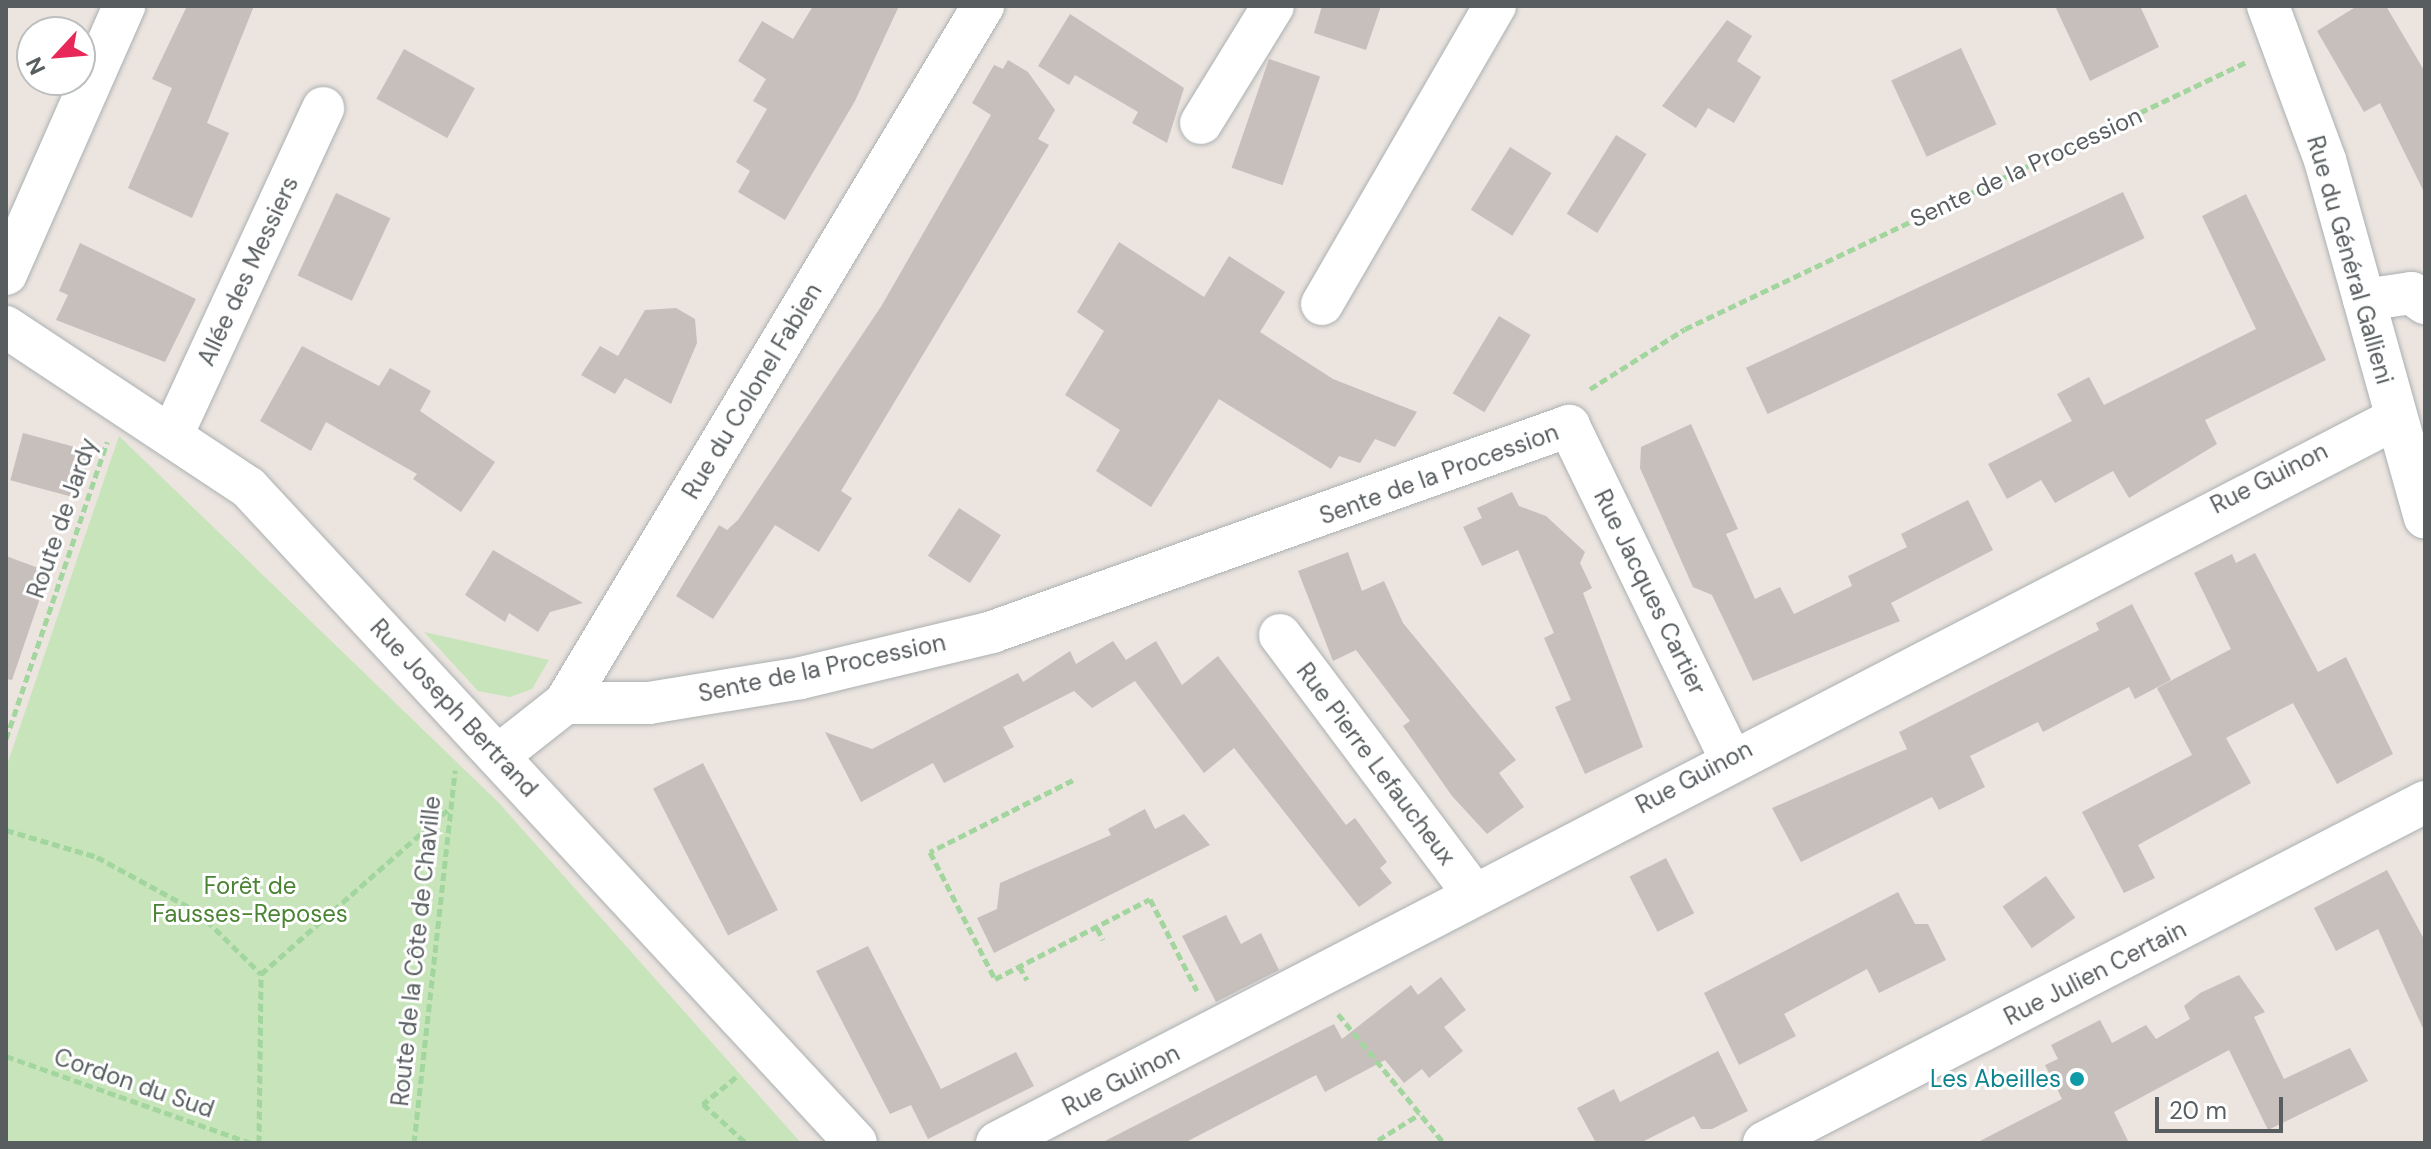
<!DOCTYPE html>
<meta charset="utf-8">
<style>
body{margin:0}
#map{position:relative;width:2431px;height:1149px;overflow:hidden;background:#ebe4df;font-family:"DM Sans",sans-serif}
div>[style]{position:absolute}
.green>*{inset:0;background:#c8e4ba}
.building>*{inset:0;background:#c6bfbc;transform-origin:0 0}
.path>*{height:5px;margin-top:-2.5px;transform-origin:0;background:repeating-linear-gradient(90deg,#a2d69e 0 8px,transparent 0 12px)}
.roads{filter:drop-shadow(0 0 2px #abb0b2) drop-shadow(0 0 2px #abb0b2)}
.minor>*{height:42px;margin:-21px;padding:0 21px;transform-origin:21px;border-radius:21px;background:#fff}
.dots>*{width:22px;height:22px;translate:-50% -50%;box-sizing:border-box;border:4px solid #fff;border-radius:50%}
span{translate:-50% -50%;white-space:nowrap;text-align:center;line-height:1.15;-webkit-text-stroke:6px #fff;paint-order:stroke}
.street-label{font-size:24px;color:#585e60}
.park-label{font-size:24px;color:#4b8334}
.culture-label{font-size:24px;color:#0d838f}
.right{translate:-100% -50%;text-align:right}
.frame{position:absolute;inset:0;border:8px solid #585e60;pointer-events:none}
.north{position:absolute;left:16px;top:16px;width:80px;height:80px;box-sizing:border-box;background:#fff;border:2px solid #bcbfbf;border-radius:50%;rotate:244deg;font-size:22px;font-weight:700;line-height:32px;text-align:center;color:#585e60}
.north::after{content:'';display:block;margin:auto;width:28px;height:36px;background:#e9285a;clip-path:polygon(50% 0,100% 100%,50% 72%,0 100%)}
.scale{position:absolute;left:2155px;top:1097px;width:128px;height:36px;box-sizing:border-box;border:4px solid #585e60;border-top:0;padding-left:10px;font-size:24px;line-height:28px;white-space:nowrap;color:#585e60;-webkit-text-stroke:6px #fff;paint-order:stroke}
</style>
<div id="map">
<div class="green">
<div style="clip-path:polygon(119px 436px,499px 803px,801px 1143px,6px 1143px,6px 768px)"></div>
<div style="clip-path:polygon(424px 632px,549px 660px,532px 689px,510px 697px,478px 691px)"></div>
</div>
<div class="building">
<div style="clip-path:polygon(187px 6px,254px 6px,207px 123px,229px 133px,192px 218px,128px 188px,172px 88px,152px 79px)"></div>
<div style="clip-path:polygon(813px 6px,899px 6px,855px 101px,785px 220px,738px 192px,750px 171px,736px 162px,767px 109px,753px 101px,766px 79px,738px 61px,762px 21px,793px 39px)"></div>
<div style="clip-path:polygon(1322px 6px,1381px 6px,1366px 50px,1314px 33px)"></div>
<div style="clip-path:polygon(2055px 6px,2140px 6px,2159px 47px,2090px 81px)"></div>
<div style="clip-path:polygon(2357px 6px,2386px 6px,2425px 72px,2425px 194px,2380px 103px,2364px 112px,2317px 31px)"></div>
<div style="clip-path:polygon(1070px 14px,1184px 88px,1167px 143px,1132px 123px,1138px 112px,1075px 75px,1069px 85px,1038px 66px)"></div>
<div style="clip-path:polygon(1727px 20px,1752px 36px,1737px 61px,1761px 77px,1734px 123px,1708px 108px,1696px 128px,1662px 106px)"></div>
<div style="left:1961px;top:48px;width:84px;height:77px;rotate:65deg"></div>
<div style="left:404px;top:49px;width:81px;height:57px;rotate:29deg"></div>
<div style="left:1269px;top:59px;width:54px;height:115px;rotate:19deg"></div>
<div style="clip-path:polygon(1008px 60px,1028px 72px,1055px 110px,1038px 139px,1049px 145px,841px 491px,852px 498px,819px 552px,775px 525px,713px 619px,676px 596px,719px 525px,727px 530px,738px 520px,882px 305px,991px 115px,972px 103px,994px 65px,1003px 69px)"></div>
<div style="left:1616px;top:135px;width:36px;height:93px;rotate:32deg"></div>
<div style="left:1510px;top:147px;width:49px;height:74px;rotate:32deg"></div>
<div style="left:2123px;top:192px;width:51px;height:416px;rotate:65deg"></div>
<div style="left:336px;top:193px;width:60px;height:91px;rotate:25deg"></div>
<div style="clip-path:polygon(2246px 194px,2326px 360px,2205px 420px,2217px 444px,2129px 498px,2113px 471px,2055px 503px,2041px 480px,2007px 499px,1988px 464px,2072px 421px,2057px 394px,2089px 377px,2104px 405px,2256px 329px,2202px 216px)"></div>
<div style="clip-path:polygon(1119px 242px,1204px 297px,1229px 256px,1285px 292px,1260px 332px,1333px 379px,1417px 412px,1395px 447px,1375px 439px,1360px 463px,1339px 456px,1331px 469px,1219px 399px,1151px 507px,1096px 471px,1120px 430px,1065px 395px,1104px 331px,1077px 312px)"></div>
<div style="clip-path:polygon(80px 243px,196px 299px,165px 362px,56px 320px,68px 295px,59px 291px)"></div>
<div style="clip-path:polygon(676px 308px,695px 319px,697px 343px,671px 404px,625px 378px,615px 394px,581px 375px,600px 346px,618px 356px,645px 310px)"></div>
<div style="left:1499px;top:316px;width:37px;height:90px;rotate:31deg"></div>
<div style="clip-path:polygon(302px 346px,379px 386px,390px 368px,431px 391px,420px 411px,495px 462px,461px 512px,413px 479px,417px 474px,326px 422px,311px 451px,260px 421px)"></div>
<div style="clip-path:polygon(1691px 424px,1738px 529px,1726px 534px,1755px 599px,1780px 587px,1794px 614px,1852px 586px,1848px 576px,1907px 547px,1901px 534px,1968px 500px,1993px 550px,1891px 603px,1900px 621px,1753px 681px,1712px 595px,1693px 587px,1640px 468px,1641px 447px)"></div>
<div style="left:23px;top:433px;width:71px;height:49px;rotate:15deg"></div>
<div style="clip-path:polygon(1512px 492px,1519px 506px,1546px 516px,1585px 552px,1580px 563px,1592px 588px,1583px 593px,1643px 747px,1585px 774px,1555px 707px,1571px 700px,1544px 638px,1554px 633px,1518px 550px,1482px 566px,1463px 527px,1482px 518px,1477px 508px)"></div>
<div style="left:959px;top:508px;width:50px;height:57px;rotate:33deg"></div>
<div style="clip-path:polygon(493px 550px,583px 603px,550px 612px,538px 632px,509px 613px,505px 622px,465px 595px)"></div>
<div style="clip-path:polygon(1348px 552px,1362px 591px,1384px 581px,1403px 623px,1516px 760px,1499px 773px,1524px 807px,1487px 834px,1452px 796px,1403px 726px,1410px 721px,1356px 650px,1333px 661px,1298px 571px)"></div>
<div style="clip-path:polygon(2255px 553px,2318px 672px,2346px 657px,2393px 754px,2337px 784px,2293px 703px,2226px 738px,2251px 783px,2138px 845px,2155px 878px,2124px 893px,2082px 812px,2192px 755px,2157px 688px,2231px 649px,2194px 573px,2232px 554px,2236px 563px)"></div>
<div style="clip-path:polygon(6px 556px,49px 572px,12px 680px,6px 679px)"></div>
<div style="clip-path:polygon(2132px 604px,2171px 680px,2135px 699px,2129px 687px,2043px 732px,2038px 722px,1970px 756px,1985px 787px,1939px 810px,1932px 797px,1801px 862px,1772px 808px,1907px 749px,1899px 732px,2099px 630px,2096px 623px)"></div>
<div style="clip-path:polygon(1113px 641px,1126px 660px,1156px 641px,1182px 685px,1218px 656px,1346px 825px,1355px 818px,1387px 862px,1380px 868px,1392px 883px,1359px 907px,1234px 748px,1204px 773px,1135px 681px,1092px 708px,1074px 691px,1003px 727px,1014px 747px,944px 783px,933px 763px,861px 802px,825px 732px,872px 749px,1018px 673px,1023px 682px,1070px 651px,1076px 664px)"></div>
<div style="left:703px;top:763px;width:165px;height:56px;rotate:63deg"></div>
<div style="clip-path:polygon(1145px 809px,1155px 829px,1184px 814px,1210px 845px,994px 953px,977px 918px,997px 909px,1000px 883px,1111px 835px,1108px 829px)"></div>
<div style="left:1666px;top:858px;width:62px;height:41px;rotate:63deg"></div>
<div style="clip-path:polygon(2387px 870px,2425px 941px,2425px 1033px,2378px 929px,2336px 951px,2314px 908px)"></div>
<div style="left:2046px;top:876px;width:51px;height:53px;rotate:55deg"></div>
<div style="clip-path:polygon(1898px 892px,1915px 924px,1928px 924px,1946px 960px,1879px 993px,1867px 969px,1784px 1014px,1796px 1036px,1739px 1065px,1704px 993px)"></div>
<div style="clip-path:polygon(1226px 915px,1241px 944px,1261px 933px,1279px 970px,1216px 1002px,1182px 936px)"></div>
<div style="clip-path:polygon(868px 946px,941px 1089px,1016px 1052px,1034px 1086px,928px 1139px,911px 1105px,890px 1114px,816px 971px)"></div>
<div style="clip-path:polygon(2239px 975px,2265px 1012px,2254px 1017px,2284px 1079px,2350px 1048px,2368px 1081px,2268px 1130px,2229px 1050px,2114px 1112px,2129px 1143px,1976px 1143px,2062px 1099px,2045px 1065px,2058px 1059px,2051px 1045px,2100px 1020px,2112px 1043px,2146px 1025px,2156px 1039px,2190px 1019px,2184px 1006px,2200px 993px)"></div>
<div style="clip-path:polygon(1441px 977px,1466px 1010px,1444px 1027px,1463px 1051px,1429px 1078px,1422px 1069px,1404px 1083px,1385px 1060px,1325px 1092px,1316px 1075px,1184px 1143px,1101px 1143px,1334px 1024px,1342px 1039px,1411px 985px,1418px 995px)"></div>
<div style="clip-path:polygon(1718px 1051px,1748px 1111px,1712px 1129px,1701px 1129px,1694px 1116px,1640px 1143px,1596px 1143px,1577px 1108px,1614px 1089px,1620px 1102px)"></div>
</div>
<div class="path">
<div style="left:1590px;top:389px;width:112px;rotate:-32.3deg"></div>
<div style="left:1685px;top:329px;width:621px;rotate:-25.45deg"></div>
<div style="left:6px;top:739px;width:314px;rotate:-71.2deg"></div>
<div style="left:1073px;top:780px;width:160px;rotate:153.3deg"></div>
<div style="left:930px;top:852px;width:143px;rotate:62.9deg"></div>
<div style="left:995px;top:979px;width:174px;rotate:-27.3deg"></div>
<div style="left:1150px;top:899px;width:103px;rotate:62.9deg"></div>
<div style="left:6px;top:830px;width:95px;rotate:16.5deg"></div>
<div style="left:97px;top:857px;width:115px;rotate:28.6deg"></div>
<div style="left:198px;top:912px;width:88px;rotate:44.5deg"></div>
<div style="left:1097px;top:928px;width:13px;rotate:63deg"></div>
<div style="left:1019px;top:966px;width:16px;rotate:60deg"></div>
<div style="left:1338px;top:1014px;width:167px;rotate:50.6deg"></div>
<div style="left:6px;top:1056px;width:260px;rotate:19.6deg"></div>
<div style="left:736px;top:1077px;width:43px;rotate:140.7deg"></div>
<div style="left:703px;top:1104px;width:58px;rotate:42.2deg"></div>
<div style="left:1378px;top:1140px;width:49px;rotate:-31.8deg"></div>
<div style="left:259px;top:1143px;width:169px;rotate:-89.3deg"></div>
<div style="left:261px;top:974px;width:252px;rotate:-41.3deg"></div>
<div style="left:414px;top:1143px;width:375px;rotate:-83.7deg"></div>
</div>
<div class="roads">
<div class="minor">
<div style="left:2268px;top:6px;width:164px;rotate:69.7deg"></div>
<div style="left:2325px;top:160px;width:371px;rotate:74.4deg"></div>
<div style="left:1201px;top:123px;width:137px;rotate:-58.4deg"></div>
<div style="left:6px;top:274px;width:293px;rotate:-66.2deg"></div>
<div style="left:2364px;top:300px;width:48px;rotate:-8.5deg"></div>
<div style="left:2411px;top:293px;width:17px;rotate:36deg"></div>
<div style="left:1322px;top:304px;width:345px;rotate:-59.9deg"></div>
<div style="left:6px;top:327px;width:290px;rotate:33.5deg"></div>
<div style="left:248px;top:487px;width:894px;rotate:47.17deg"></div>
<div style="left:173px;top:433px;width:358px;rotate:-65.2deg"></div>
<div style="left:1280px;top:635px;width:322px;rotate:53.2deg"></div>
<div style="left:565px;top:703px;width:84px"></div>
<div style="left:649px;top:703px;width:154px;rotate:-9.3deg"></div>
<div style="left:801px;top:678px;width:196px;rotate:-13.5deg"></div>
<div style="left:992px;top:632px;width:613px;rotate:-19.65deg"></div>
<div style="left:1569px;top:426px;width:369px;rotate:64.1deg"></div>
<div style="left:499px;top:755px;width:84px;rotate:-38.2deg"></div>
<div style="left:565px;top:703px;width:813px;rotate:-59.05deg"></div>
<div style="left:997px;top:1143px;width:1574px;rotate:-27.38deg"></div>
<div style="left:1764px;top:1143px;width:744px;rotate:-27.29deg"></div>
</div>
</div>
<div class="dots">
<div style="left:2077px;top:1079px;background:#0f9aa8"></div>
</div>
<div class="street-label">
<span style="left:2026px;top:167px;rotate:-25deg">Sente de la Procession</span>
<span style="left:2350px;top:260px;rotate:74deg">Rue du Général Gallieni</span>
<span style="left:248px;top:271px;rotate:-65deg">Allée des Messiers</span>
<span style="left:752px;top:391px;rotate:-59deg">Rue du Colonel Fabien</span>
<span style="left:1439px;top:474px;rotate:-20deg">Sente de la Procession</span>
<span style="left:2269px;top:478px;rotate:-27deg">Rue Guinon</span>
<span style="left:62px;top:518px;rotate:-71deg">Route de Jardy</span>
<span style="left:1650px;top:592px;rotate:64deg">Rue Jacques Cartier</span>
<span style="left:822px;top:668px;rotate:-12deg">Sente de la Procession</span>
<span style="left:454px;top:708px;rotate:47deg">Rue Joseph Bertrand</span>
<span style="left:1376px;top:764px;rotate:53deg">Rue Pierre Lefaucheux</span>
<span style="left:1694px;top:777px;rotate:-28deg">Rue Guinon</span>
<span style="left:416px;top:951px;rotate:-84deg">Route de la Côte de Chaville</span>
<span style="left:2095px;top:973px;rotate:-27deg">Rue Julien Certain</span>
<span style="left:1121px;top:1080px;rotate:-27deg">Rue Guinon</span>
<span style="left:134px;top:1083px;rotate:19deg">Cordon du Sud</span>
</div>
<div class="park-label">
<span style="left:250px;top:900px">Forêt de<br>Fausses-Reposes</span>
</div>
<div class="culture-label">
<span class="right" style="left:2061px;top:1079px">Les Abeilles</span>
</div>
<div class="frame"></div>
<div class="north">N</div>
<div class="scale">20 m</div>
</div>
